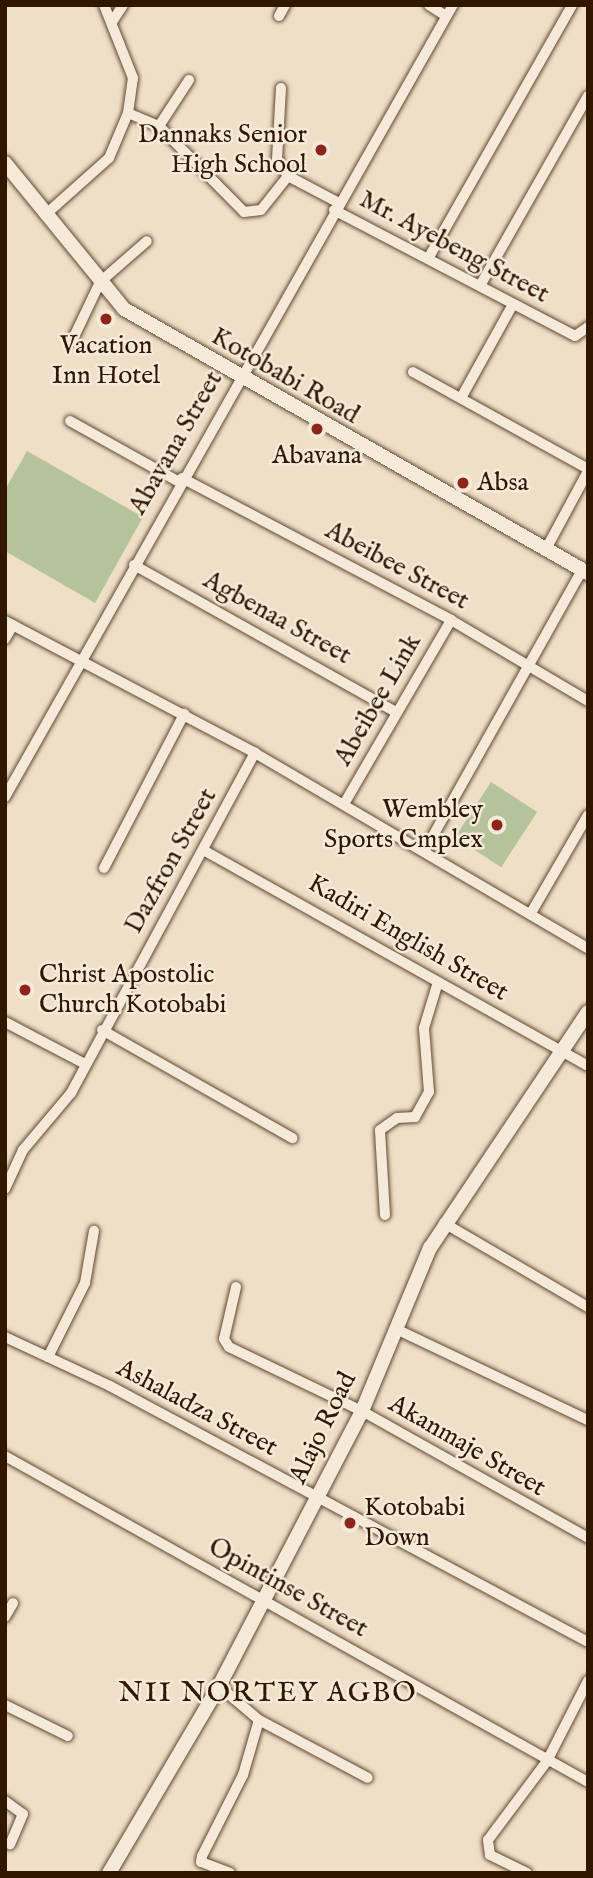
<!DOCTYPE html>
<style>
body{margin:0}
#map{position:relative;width:593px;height:1878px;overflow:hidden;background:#efdfc6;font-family:"IM FELL English",serif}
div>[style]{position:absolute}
.green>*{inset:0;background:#b4c399;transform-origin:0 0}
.roads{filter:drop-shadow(0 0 2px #604932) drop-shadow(0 0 2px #604932)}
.minor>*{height:10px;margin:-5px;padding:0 5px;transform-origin:5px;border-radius:5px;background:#f5eada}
.tertiary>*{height:14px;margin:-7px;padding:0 7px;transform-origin:7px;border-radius:7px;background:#f5eada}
.dots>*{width:19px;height:19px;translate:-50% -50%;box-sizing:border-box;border:4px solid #f5eada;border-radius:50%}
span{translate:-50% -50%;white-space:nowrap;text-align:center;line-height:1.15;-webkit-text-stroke:5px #f5eada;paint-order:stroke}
.poi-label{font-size:26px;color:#311700}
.right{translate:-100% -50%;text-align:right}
.left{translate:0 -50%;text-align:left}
.street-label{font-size:26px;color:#311700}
.neighbourhood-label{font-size:28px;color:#311700;letter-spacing:2px}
.frame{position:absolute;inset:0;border:7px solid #311700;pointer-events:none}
</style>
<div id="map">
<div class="green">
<div style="clip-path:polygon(27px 451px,143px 517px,95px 603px,5px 551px,5px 490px)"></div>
<div style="left:491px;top:782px;width:55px;height:66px;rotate:33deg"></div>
</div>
<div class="roads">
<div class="minor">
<div style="left:429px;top:5px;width:20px;rotate:33deg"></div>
<div style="left:279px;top:16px;width:13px;rotate:-61deg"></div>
<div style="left:112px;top:22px;width:20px;rotate:-57deg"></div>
<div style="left:281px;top:88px;width:71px;rotate:93.2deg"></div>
<div style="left:277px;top:159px;width:20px;rotate:57deg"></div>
<div style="left:128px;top:113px;width:34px;rotate:23deg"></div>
<div style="left:159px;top:126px;width:121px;rotate:45.3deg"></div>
<div style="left:244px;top:212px;width:17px;rotate:-7deg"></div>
<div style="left:261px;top:210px;width:43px;rotate:-51.5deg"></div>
<div style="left:288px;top:176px;width:58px;rotate:27.9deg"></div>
<div style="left:159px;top:126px;width:55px;rotate:-56.9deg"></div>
<div style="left:334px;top:210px;width:272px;rotate:27.6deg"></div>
<div style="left:575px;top:336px;width:16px;rotate:-35deg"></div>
<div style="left:45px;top:215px;width:86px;rotate:-41.7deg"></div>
<div style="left:109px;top:158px;width:49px;rotate:-67.1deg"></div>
<div style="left:128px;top:113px;width:35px;rotate:-82deg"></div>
<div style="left:133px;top:78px;width:79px;rotate:-111.7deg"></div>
<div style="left:429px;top:257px;width:290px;rotate:-60.4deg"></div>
<div style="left:481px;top:284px;width:216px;rotate:-60.4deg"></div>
<div style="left:72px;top:341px;width:65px;rotate:-64.6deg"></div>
<div style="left:100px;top:282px;width:62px;rotate:-41.1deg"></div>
<div style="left:413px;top:372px;width:200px;rotate:29deg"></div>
<div style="left:461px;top:398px;width:107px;rotate:-61deg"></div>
<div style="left:70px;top:421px;width:125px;rotate:29.2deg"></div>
<div style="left:182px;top:478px;width:304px;rotate:27.8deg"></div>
<div style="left:451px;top:620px;width:159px;rotate:30.6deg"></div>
<div style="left:545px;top:551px;width:91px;rotate:-61.7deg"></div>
<div style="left:134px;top:565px;width:300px;rotate:29.3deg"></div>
<div style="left:5px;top:621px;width:283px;rotate:27.8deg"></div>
<div style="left:255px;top:753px;width:386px;rotate:30.4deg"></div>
<div style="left:5px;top:639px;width:16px;rotate:-60deg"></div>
<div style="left:5px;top:797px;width:910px;rotate:-60.51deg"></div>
<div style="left:344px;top:804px;width:213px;rotate:-59.8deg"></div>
<div style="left:425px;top:850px;width:321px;rotate:-60.7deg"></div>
<div style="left:205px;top:851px;width:439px;rotate:29.3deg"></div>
<div style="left:104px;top:868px;width:174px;rotate:-62.5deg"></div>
<div style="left:531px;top:913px;width:113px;rotate:-59.8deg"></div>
<div style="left:5px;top:1022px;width:88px;rotate:27.7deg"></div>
<div style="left:102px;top:1030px;width:219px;rotate:29.6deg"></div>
<div style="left:5px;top:1189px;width:43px;rotate:-65.2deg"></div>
<div style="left:23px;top:1150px;width:75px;rotate:-49.9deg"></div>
<div style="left:71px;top:1093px;width:387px;rotate:-61.6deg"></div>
<div style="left:385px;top:1215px;width:85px;rotate:-93.4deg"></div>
<div style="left:380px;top:1130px;width:21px;rotate:-35deg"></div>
<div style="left:397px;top:1118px;width:18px;rotate:-3deg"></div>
<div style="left:415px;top:1117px;width:29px;rotate:-61deg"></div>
<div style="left:429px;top:1092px;width:64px;rotate:-94.5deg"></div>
<div style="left:424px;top:1028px;width:48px;rotate:-73.1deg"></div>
<div style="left:444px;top:1223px;width:167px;rotate:30.3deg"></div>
<div style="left:236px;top:1287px;width:53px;rotate:103deg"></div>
<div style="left:224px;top:1339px;width:9px;rotate:58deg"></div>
<div style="left:229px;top:1347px;width:148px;rotate:25.7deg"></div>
<div style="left:362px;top:1411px;width:259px;rotate:29.3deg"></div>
<div style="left:396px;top:1329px;width:212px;rotate:25.4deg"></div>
<div style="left:5px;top:1337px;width:116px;rotate:25deg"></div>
<div style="left:110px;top:1386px;width:542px;rotate:28.17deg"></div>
<div style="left:48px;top:1357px;width:83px;rotate:-63.4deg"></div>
<div style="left:85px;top:1283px;width:53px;rotate:-80.2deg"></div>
<div style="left:5px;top:1456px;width:668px;rotate:29.21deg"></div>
<div style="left:5px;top:1617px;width:16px;rotate:-60deg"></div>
<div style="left:219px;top:1686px;width:52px;rotate:40.4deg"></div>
<div style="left:259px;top:1720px;width:123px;rotate:28deg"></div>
<div style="left:5px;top:1705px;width:70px;rotate:26.2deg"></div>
<div style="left:5px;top:1801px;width:22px;rotate:36deg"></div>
<div style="left:23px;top:1814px;width:33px;rotate:113deg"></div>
<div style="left:230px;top:1873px;width:31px;rotate:-159deg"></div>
<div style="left:201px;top:1862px;width:6px;rotate:-81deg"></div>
<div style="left:202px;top:1856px;width:91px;rotate:-63.2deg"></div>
<div style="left:243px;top:1775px;width:57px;rotate:-73.8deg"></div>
<div style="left:527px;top:1873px;width:41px;rotate:-154.1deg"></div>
<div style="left:490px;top:1855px;width:15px;rotate:-98deg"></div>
<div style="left:488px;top:1840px;width:99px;rotate:-53.2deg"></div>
<div style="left:547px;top:1761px;width:90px;rotate:-62.9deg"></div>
</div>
<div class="tertiary">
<div style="left:5px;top:163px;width:188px;rotate:50.8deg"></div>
<div style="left:124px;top:309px;width:534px;rotate:29.64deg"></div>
<div style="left:109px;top:1873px;width:217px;rotate:-59.5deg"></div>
<div style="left:219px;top:1686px;width:310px;rotate:-62.5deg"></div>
<div style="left:362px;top:1411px;width:177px;rotate:-67.4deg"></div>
<div style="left:430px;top:1248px;width:284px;rotate:-56.2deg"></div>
</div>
</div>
<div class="dots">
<div style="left:321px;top:150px;background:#8f2418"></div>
<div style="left:106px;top:319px;background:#8f2418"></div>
<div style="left:317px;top:429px;background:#8f2418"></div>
<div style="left:463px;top:483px;background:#8f2418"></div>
<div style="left:497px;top:825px;background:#8f2418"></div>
<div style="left:25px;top:990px;background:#8f2418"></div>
<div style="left:350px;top:1523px;background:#8f2418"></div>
</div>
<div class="poi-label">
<span class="right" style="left:307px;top:150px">Dannaks Senior<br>High School</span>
<span style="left:106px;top:361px">Vacation<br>Inn Hotel</span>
<span style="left:317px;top:456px">Abavana</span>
<span class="left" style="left:477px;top:483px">Absa</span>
<span class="right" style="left:483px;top:825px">Wembley<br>Sports Cmplex</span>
<span class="left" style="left:39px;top:990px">Christ Apostolic<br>Church Kotobabi</span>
<span class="left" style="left:364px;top:1523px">Kotobabi<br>Down</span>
</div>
<div class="street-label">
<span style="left:454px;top:247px;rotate:28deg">Mr. Ayebeng Street</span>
<span style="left:285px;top:376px;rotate:30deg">Kotobabi Road</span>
<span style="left:176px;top:443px;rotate:-60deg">Abavana Street</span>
<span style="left:397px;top:566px;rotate:28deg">Abeibee Street</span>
<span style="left:277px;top:618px;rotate:29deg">Agbenaa Street</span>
<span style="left:378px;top:700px;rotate:-60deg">Abeibee Link</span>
<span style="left:171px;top:861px;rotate:-61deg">Dazfron Street</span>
<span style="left:408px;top:938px;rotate:30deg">Kadiri English Street</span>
<span style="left:197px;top:1408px;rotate:28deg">Ashaladza Street</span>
<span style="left:323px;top:1428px;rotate:-64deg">Alajo Road</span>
<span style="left:467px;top:1446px;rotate:30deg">Akanmaje Street</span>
<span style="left:288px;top:1588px;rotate:29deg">Opintinse Street</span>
</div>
<div class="neighbourhood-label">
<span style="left:268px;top:1694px">NII NORTEY AGBO</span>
</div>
<div class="frame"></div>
</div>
